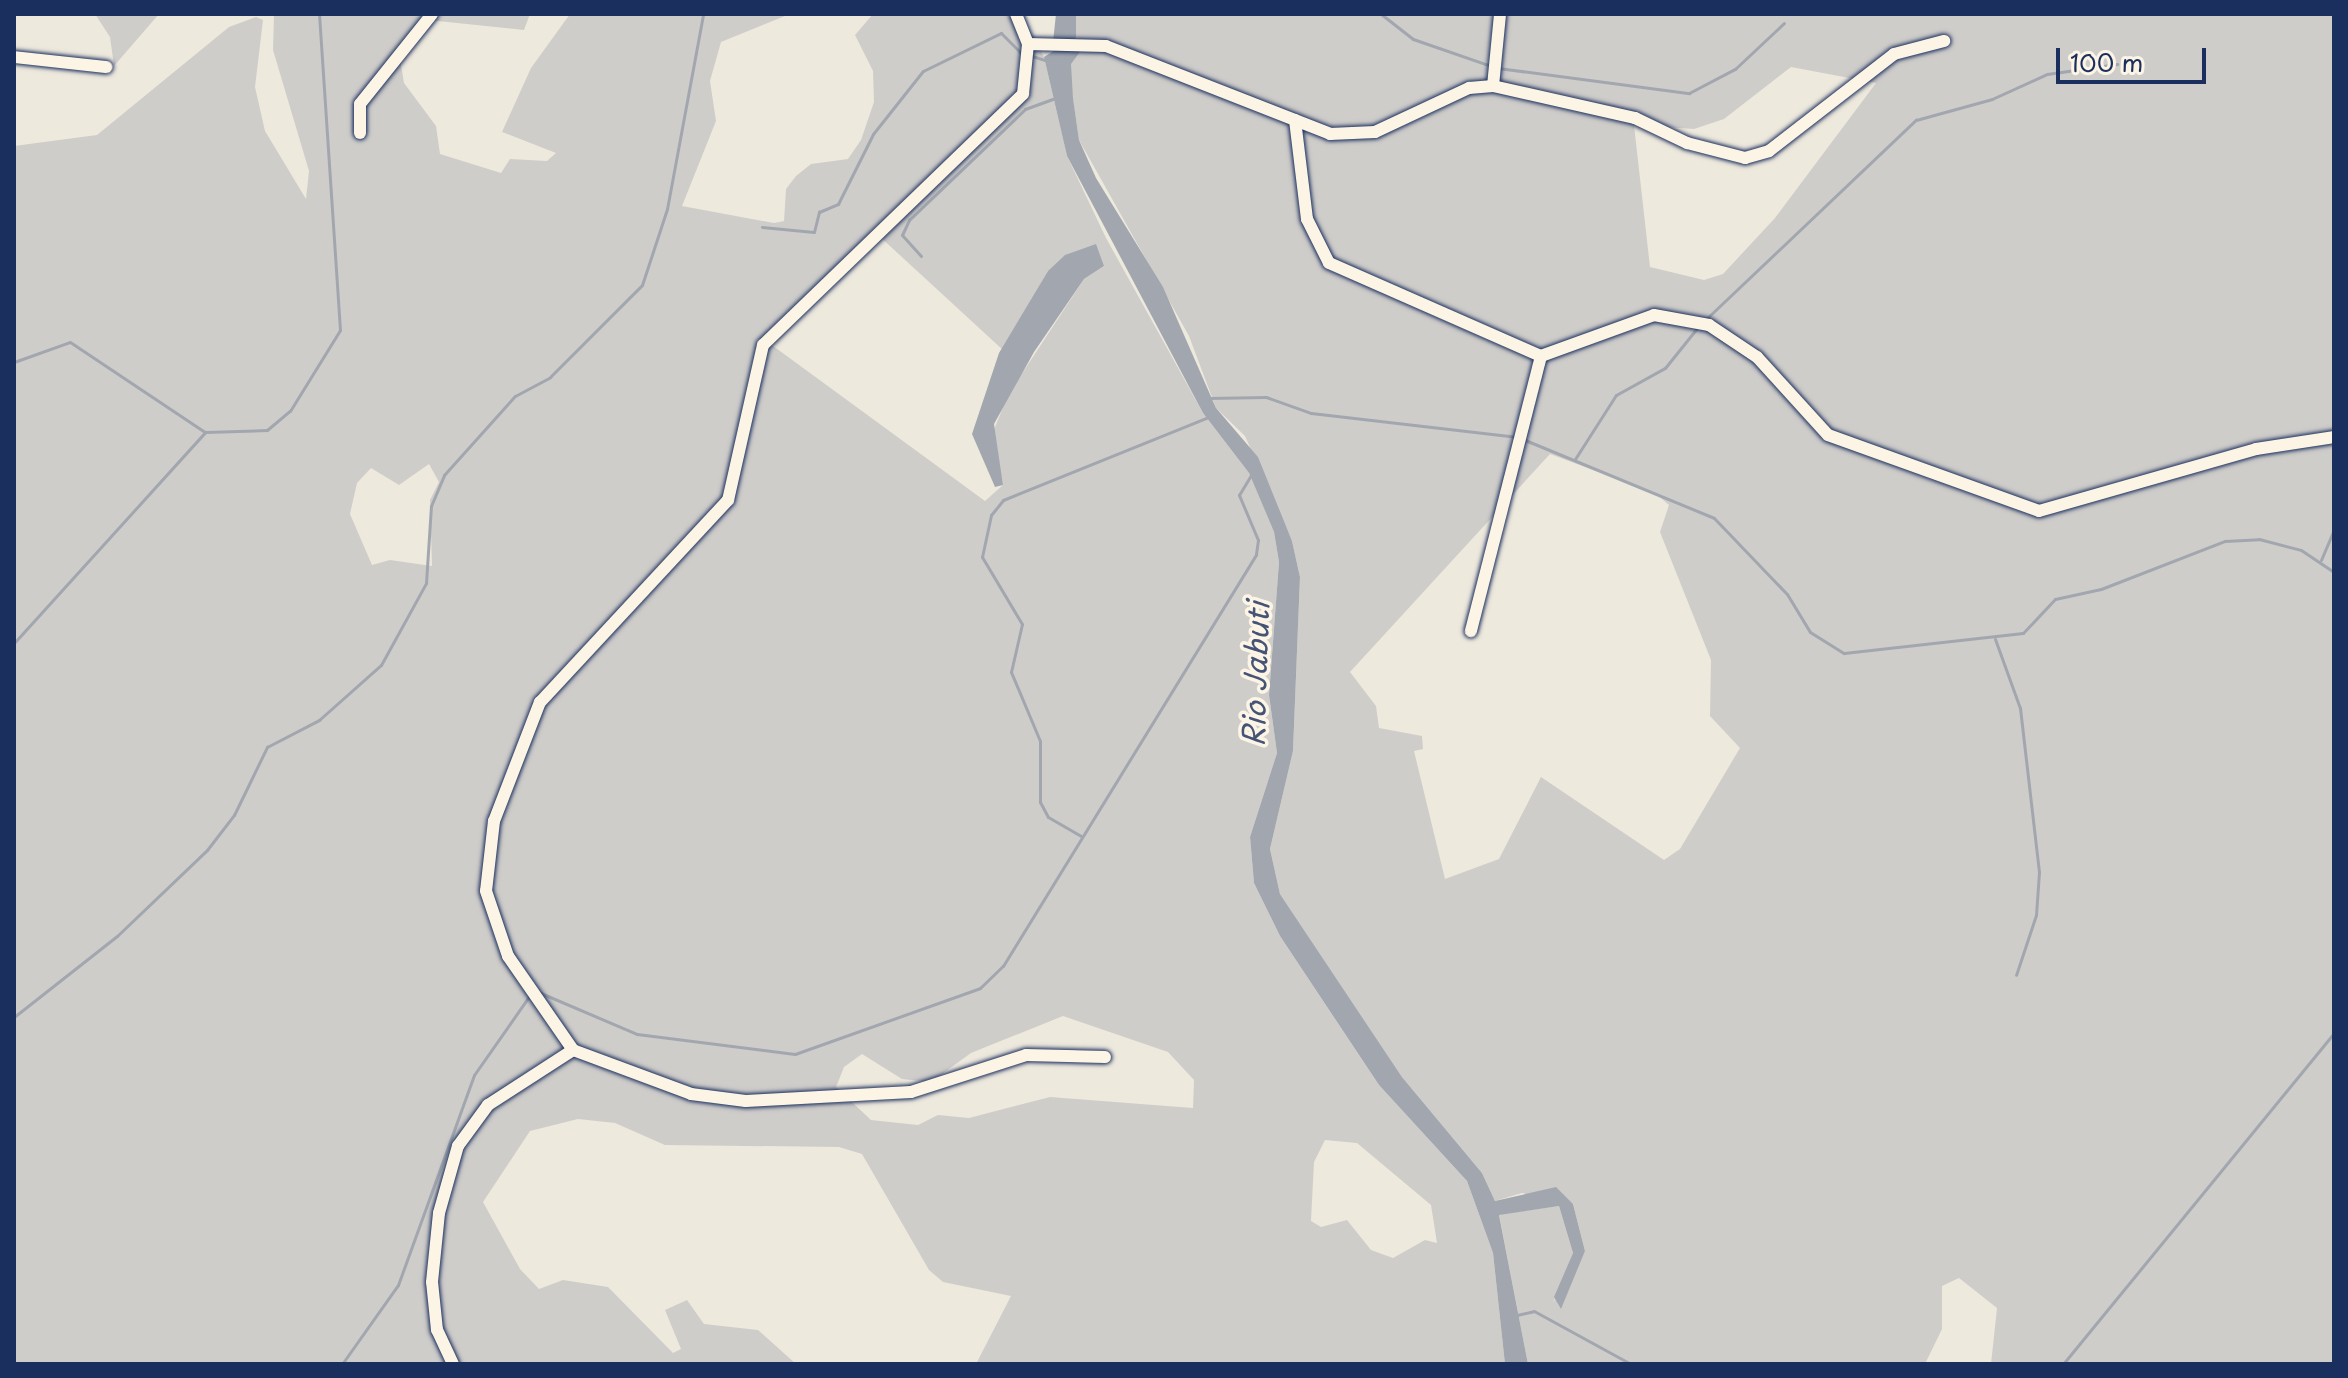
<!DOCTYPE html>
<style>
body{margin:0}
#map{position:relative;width:2348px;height:1378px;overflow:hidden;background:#eee9dd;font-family:"Playpen Sans",sans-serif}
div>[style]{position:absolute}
.green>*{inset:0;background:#cfcdca}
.water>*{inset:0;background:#a2a7af}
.stream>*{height:3px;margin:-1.5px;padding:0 1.5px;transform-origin:1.5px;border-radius:1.5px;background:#a2a7af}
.roads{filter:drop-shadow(0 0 2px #1b2f5e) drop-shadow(0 0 2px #1b2f5e)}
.minor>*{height:12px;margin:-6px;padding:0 6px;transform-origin:6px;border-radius:6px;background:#fcf5e5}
span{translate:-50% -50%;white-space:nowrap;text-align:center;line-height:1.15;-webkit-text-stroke:7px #fcf5e5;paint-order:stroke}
.water-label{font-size:30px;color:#445376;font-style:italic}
.frame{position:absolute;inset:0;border:16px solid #1b2f5e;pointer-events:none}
.scale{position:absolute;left:2056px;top:48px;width:150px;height:36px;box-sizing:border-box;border:4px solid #1b2f5e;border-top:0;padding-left:10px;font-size:24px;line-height:28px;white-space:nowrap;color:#1b2f5e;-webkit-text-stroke:6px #fcf5e5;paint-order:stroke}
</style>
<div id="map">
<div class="green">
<div style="clip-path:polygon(95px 14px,159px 14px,114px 66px,110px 37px)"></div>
<div style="clip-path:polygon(evenodd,274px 14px,530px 14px,524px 30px,428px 20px,399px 53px,404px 83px,436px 126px,440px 154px,501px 173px,510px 159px,547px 161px,556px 153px,502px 132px,531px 68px,570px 14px,790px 14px,721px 42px,710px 81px,716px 121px,682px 206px,774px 223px,784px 221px,786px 189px,796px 176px,811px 164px,848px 159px,861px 140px,874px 102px,873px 71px,855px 35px,873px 14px,1020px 14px,1044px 57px,1067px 156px,1106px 238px,1203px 413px,1249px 473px,1274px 532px,1279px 562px,1269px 695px,1277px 753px,1250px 837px,1254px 883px,1280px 936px,1379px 1085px,1467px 1181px,1493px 1253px,1505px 1364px,976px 1364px,1011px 1296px,943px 1282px,929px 1270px,862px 1154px,839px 1147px,665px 1145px,615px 1123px,578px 1119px,530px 1131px,483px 1202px,520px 1269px,539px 1289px,563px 1280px,608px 1287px,673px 1353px,681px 1349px,665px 1310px,687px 1300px,704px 1324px,758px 1330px,796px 1364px,14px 1364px,14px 146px,97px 135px,229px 27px,256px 17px,263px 20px,255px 87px,265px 131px,306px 199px,309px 171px,273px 50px,274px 14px,878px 235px,1003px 350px,1048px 271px,1104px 266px,1084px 279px,1008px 395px,993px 432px,1003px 485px,985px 501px,769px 343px,878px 235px,274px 14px,429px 464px,439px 482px,430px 500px,432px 566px,390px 560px,372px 565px,350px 514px,357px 483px,371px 468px,399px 485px,429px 464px,274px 14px,1063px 1016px,1168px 1052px,1194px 1080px,1193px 1108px,1050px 1097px,969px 1118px,938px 1115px,918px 1125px,871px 1120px,836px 1087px,844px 1067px,862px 1054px,902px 1079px,931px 1082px,971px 1053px,1063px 1016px,274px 14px,1325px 1140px,1357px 1143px,1431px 1205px,1437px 1243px,1425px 1240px,1393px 1258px,1371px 1250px,1347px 1220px,1321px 1227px,1311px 1221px,1314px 1162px,1325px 1140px)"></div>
<div style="clip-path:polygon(evenodd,1076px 14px,2334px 14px,2334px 1364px,1991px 1364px,1997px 1308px,1959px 1278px,1942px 1286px,1942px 1329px,1925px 1364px,1528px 1364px,1499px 1214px,1559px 1206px,1573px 1253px,1553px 1303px,1585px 1251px,1573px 1204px,1522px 1193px,1495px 1201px,1482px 1173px,1402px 1077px,1280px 894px,1270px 849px,1293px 751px,1300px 577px,1292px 541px,1245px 436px,1216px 408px,1189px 336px,1079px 140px,1065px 44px,1076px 38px,1076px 14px,1791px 67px,1876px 83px,1775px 218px,1723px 274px,1704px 280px,1650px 267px,1634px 125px,1694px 129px,1724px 119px,1791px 67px,1076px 14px,1550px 454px,1655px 493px,1669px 505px,1660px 532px,1711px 660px,1710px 716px,1740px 748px,1680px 849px,1664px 860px,1541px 777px,1499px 859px,1445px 879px,1414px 751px,1423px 749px,1422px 736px,1379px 728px,1376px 706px,1350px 672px,1550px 454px)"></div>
</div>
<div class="water">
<div style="clip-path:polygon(1056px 14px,1076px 14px,1076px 38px,1067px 43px,1085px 45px,1071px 64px,1073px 98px,1079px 140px,1096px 178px,1163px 287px,1216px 408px,1258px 457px,1292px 541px,1300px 577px,1293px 751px,1270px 849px,1280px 894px,1402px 1077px,1482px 1173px,1495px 1201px,1556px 1187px,1573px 1204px,1585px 1251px,1561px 1309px,1554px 1297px,1573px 1253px,1559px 1206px,1499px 1215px,1528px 1364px,1505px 1364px,1493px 1253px,1467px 1181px,1379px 1085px,1280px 936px,1254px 883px,1250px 837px,1277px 753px,1269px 695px,1279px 562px,1274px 532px,1249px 473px,1203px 413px,1067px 156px,1044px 57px,1065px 44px,1053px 42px)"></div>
<div style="clip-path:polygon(1096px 244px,1104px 266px,1084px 279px,1034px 352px,994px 424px,1003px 485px,995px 487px,972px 434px,999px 353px,1048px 271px,1065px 255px)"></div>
</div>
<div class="stream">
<div style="left:1381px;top:14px;width:41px;rotate:38deg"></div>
<div style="left:1413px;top:39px;width:83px;rotate:19.1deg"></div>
<div style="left:1029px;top:55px;width:20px;rotate:18deg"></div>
<div style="left:1498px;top:68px;width:193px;rotate:7.5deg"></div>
<div style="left:1689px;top:93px;width:52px;rotate:-27.6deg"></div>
<div style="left:1735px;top:69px;width:67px;rotate:-43.2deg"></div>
<div style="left:762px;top:227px;width:52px;rotate:5.5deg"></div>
<div style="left:814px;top:232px;width:21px;rotate:-76deg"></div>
<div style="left:819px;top:212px;width:21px;rotate:-23deg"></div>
<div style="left:838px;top:204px;width:78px;rotate:-63.4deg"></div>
<div style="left:873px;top:134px;width:80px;rotate:-51.6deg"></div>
<div style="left:923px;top:71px;width:87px;rotate:-26deg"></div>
<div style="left:1001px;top:33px;width:30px;rotate:45deg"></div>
<div style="left:921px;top:256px;width:28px;rotate:-132deg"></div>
<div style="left:902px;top:235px;width:17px;rotate:-65deg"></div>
<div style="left:909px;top:220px;width:161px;rotate:-43.7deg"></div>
<div style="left:1025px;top:109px;width:30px;rotate:-20deg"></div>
<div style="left:1705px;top:320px;width:291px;rotate:-43.5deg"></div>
<div style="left:1916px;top:120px;width:79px;rotate:-15.4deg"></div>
<div style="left:1992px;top:99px;width:60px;rotate:-24.4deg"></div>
<div style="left:2047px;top:74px;width:71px;rotate:-8.1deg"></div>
<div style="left:14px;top:362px;width:59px;rotate:-19.7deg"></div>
<div style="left:70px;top:342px;width:162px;rotate:33.7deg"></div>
<div style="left:205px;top:432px;width:62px;rotate:-1.8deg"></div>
<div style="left:267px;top:430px;width:30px;rotate:-40deg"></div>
<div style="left:290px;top:411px;width:95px;rotate:-58.3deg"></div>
<div style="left:340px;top:330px;width:317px;rotate:-93.8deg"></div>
<div style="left:1208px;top:398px;width:58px;rotate:-1deg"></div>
<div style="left:1266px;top:397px;width:48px;rotate:19.6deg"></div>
<div style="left:1311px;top:413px;width:208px;rotate:6.6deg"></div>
<div style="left:1525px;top:440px;width:204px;rotate:22.4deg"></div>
<div style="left:1714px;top:518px;width:105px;rotate:46.2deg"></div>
<div style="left:1787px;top:594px;width:44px;rotate:58.8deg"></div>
<div style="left:1810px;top:632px;width:40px;rotate:32deg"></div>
<div style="left:1844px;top:653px;width:180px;rotate:-6.4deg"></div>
<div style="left:2023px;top:633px;width:47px;rotate:-46.7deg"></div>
<div style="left:2055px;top:599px;width:47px;rotate:-12.3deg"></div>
<div style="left:2101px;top:589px;width:133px;rotate:-21.2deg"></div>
<div style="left:2225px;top:541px;width:34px;rotate:-3deg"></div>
<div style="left:2259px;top:539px;width:43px;rotate:14.7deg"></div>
<div style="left:2301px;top:550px;width:40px;rotate:34deg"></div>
<div style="left:1575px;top:459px;width:76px;rotate:-57.4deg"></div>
<div style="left:1616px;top:395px;width:56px;rotate:-28.9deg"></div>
<div style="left:1665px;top:368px;width:51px;rotate:-51.3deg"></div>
<div style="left:2321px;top:560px;width:33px;rotate:-67deg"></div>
<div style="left:1995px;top:639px;width:73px;rotate:70.1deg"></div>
<div style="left:2020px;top:708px;width:165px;rotate:83.4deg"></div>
<div style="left:2039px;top:872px;width:43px;rotate:94deg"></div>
<div style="left:2036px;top:915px;width:63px;rotate:108.4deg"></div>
<div style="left:14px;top:643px;width:285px;rotate:-47.8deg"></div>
<div style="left:1081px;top:836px;width:38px;rotate:-150deg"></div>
<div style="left:1048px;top:817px;width:17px;rotate:-118deg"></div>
<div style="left:1040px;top:802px;width:61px;rotate:-90deg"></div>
<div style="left:1040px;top:741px;width:75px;rotate:-112.8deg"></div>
<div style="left:1011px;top:672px;width:49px;rotate:-77.1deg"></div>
<div style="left:1022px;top:624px;width:78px;rotate:-120.8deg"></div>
<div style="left:982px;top:557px;width:43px;rotate:-77.9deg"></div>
<div style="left:991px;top:515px;width:19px;rotate:-51deg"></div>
<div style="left:1003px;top:500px;width:224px;rotate:-22deg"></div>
<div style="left:536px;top:991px;width:110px;rotate:23.1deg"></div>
<div style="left:637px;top:1034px;width:159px;rotate:7.2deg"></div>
<div style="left:795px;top:1054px;width:196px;rotate:-19.6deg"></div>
<div style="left:980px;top:988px;width:32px;rotate:-44deg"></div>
<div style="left:1003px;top:966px;width:483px;rotate:-58.4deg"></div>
<div style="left:1256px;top:554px;width:14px;rotate:-82deg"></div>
<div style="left:1258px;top:540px;width:49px;rotate:-112.9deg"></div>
<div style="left:1239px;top:495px;width:23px;rotate:-59deg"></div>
<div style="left:14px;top:1017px;width:131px;rotate:-38.2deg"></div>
<div style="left:117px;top:936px;width:124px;rotate:-43.7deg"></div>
<div style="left:207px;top:850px;width:44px;rotate:-52.4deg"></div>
<div style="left:234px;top:815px;width:76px;rotate:-64.1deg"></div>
<div style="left:267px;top:747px;width:59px;rotate:-27.4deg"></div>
<div style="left:319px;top:720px;width:83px;rotate:-41.6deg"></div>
<div style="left:381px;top:665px;width:94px;rotate:-61.2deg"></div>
<div style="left:426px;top:583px;width:77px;rotate:-86.3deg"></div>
<div style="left:431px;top:506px;width:34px;rotate:-67deg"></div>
<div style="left:444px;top:475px;width:106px;rotate:-48.1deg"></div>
<div style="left:515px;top:396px;width:40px;rotate:-28deg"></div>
<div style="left:550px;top:377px;width:130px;rotate:-45deg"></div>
<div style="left:642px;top:285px;width:80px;rotate:-71.8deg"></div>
<div style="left:667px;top:209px;width:198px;rotate:-79.5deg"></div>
<div style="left:1517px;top:1315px;width:17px;rotate:-13deg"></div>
<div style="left:1534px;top:1311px;width:111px;rotate:28.7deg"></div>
<div style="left:342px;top:1364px;width:97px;rotate:-54.7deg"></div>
<div style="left:398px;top:1285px;width:223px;rotate:-70.1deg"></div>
<div style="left:474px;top:1075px;width:98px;rotate:-55deg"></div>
<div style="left:2063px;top:1364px;width:428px;rotate:-50.7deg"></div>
</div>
<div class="roads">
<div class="minor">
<div style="left:1016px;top:14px;width:32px;rotate:68deg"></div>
<div style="left:1028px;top:44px;width:78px;rotate:1.5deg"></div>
<div style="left:1106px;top:46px;width:241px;rotate:21.4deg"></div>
<div style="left:1330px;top:134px;width:45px;rotate:-2.5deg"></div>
<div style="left:1375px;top:132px;width:104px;rotate:-25.1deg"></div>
<div style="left:1469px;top:88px;width:24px;rotate:-5deg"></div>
<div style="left:1493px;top:86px;width:146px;rotate:12.7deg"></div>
<div style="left:1635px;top:118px;width:58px;rotate:25.7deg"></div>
<div style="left:1687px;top:143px;width:60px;rotate:14.5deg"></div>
<div style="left:1745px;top:158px;width:25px;rotate:-16deg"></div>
<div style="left:1769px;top:151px;width:158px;rotate:-37.8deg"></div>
<div style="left:1894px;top:54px;width:52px;rotate:-14.6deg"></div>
<div style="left:1028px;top:44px;width:50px;rotate:95.7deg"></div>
<div style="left:1023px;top:94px;width:361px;rotate:136deg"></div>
<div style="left:763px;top:345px;width:159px;rotate:102.7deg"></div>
<div style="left:728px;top:500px;width:276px;rotate:132.9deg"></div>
<div style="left:540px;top:702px;width:128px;rotate:111.1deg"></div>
<div style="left:494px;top:821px;width:70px;rotate:96.5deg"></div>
<div style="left:486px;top:891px;width:69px;rotate:71.3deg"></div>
<div style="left:508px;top:956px;width:114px;rotate:55.3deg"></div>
<div style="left:573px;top:1050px;width:126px;rotate:20.4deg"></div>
<div style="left:691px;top:1094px;width:55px;rotate:7.3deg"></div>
<div style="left:746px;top:1101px;width:165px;rotate:-3.1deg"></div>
<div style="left:911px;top:1092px;width:121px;rotate:-17.8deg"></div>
<div style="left:1026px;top:1055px;width:79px;rotate:1.5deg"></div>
<div style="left:14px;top:57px;width:93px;rotate:6.2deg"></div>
<div style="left:1493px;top:86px;width:72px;rotate:-84.4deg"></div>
<div style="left:1295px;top:120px;width:100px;rotate:83.1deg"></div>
<div style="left:1307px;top:219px;width:49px;rotate:63.4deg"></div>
<div style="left:1329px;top:263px;width:232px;rotate:23.7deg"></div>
<div style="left:1541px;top:356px;width:284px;rotate:104.3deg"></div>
<div style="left:360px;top:133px;width:29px;rotate:-90deg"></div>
<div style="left:360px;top:104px;width:115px;rotate:-51.3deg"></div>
<div style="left:1541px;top:356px;width:120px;rotate:-19.9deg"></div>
<div style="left:1654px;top:315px;width:56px;rotate:10.3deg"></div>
<div style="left:1709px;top:325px;width:58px;rotate:33.7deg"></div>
<div style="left:1757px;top:357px;width:105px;rotate:47.7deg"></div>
<div style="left:1828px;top:435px;width:224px;rotate:19.8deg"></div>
<div style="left:2039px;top:511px;width:226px;rotate:-15.9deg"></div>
<div style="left:2256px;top:449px;width:79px;rotate:-8.7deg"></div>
<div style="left:453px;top:1364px;width:38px;rotate:-115deg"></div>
<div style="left:437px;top:1330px;width:48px;rotate:-95.9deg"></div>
<div style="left:432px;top:1282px;width:69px;rotate:-84.2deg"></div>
<div style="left:439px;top:1213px;width:70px;rotate:-74.2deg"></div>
<div style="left:458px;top:1146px;width:51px;rotate:-53.8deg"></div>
<div style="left:488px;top:1105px;width:101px;rotate:-32.9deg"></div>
</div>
</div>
<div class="water-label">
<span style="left:1255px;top:674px;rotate:-88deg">Rio Jabuti</span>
</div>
<div class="frame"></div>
<div class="scale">100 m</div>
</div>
